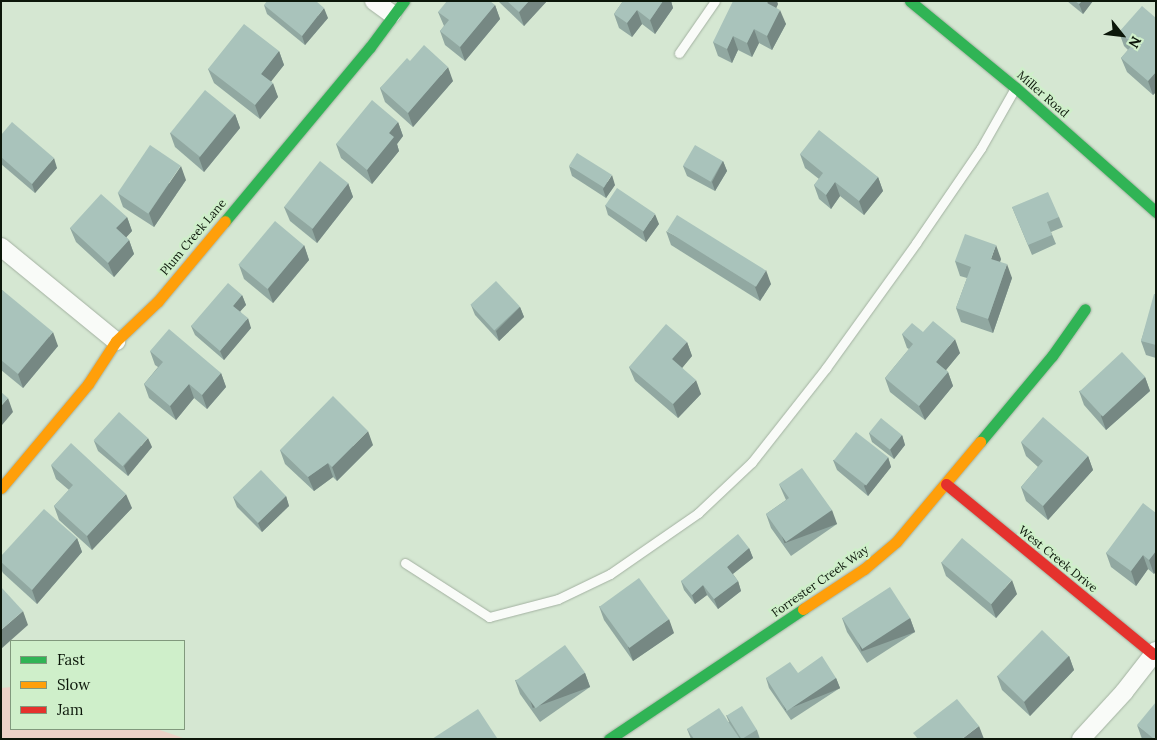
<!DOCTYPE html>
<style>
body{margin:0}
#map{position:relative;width:1157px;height:740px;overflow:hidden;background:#d5e7d2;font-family:Lora,serif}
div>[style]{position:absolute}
.green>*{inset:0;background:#ecd3c8}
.roads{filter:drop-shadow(0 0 1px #a3b1a1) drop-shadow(0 0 1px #a3b1a1)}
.lane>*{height:9px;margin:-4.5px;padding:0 4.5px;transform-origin:4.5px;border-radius:4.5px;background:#f9fbf8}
.street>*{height:18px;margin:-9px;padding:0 9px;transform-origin:9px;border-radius:9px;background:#f9fbf8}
.fast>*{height:11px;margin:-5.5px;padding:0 5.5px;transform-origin:5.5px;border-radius:5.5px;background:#30b455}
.slow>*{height:11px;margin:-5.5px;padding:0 5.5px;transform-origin:5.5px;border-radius:5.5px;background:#ff9f0a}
.jam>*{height:11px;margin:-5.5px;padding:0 5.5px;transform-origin:5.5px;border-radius:5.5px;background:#e5322d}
.wall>*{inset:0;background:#91a8a1}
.shaded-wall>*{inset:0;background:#768883;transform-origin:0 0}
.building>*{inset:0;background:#a9c3bb;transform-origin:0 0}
span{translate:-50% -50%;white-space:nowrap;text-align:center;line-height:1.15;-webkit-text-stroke:5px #cfefca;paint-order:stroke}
.street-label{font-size:12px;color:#0c170a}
.frame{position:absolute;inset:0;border:2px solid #0c170a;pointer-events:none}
.legend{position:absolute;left:10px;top:640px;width:175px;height:90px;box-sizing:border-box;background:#cfefca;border:1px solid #81997d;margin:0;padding:6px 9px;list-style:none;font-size:15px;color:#0c170a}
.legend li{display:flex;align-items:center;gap:10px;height:25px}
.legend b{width:25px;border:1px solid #81997d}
.north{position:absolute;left:1097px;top:10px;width:50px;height:50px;-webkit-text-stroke:4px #cfefca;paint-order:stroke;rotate:119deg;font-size:14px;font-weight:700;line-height:20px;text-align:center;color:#0c170a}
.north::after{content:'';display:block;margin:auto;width:18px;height:22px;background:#0c170a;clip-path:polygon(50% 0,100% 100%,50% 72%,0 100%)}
</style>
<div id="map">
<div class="green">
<div style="clip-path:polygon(11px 687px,11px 729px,157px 729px,186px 739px,1px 739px,1px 688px)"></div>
</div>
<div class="roads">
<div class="lane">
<div style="left:679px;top:53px;width:63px;rotate:-55.3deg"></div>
<div style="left:405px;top:563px;width:100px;rotate:32.7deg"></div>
<div style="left:489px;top:617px;width:71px;rotate:-14.6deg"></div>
<div style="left:558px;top:599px;width:58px;rotate:-25.7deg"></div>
<div style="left:610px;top:574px;width:107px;rotate:-34.7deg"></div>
<div style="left:698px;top:513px;width:74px;rotate:-43.4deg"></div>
<div style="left:752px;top:462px;width:120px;rotate:-51.8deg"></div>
<div style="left:826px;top:368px;width:154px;rotate:-54.2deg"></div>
<div style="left:916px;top:243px;width:115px;rotate:-55.6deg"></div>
<div style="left:981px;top:148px;width:67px;rotate:-60.4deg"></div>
</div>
<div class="street">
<div style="left:374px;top:1px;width:22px;rotate:36deg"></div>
<div style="left:1px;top:247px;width:149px;rotate:39.3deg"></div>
<div style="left:1081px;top:739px;width:64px;rotate:-47.5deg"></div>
<div style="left:1124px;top:692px;width:52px;rotate:-52deg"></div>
</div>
<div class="fast">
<div style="left:910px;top:1px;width:137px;rotate:39.4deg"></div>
<div style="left:1016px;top:88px;width:187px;rotate:41.5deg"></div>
<div style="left:225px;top:221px;width:226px;rotate:-50.2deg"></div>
<div style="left:370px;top:47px;width:57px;rotate:-53.5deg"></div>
<div style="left:980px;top:442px;width:112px;rotate:-50.1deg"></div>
<div style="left:1052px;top:356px;width:57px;rotate:-54.9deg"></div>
<div style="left:609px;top:739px;width:234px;rotate:-33.8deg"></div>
</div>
<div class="slow">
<div style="left:1px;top:488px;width:136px;rotate:-50.1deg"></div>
<div style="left:88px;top:384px;width:51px;rotate:-56.9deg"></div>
<div style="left:116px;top:341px;width:58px;rotate:-43.6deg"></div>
<div style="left:158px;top:301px;width:104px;rotate:-50.1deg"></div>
<div style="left:803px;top:609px;width:73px;rotate:-33.3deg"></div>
<div style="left:864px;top:569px;width:42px;rotate:-40.2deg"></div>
<div style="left:896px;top:542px;width:131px;rotate:-50deg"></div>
</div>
<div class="jam">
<div style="left:946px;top:484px;width:268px;rotate:39.4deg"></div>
</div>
</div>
<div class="wall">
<div style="clip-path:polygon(498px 1px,547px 1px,524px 26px)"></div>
<div style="clip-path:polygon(623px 1px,671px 1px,673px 8px,655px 34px,642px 24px,632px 37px,619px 28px,614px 14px)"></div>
<div style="clip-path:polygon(1067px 1px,1093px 1px,1083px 14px)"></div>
<div style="clip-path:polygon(778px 4px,776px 8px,786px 24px,772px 50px,759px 43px,752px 57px,738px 50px,732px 63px,718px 56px,713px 42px)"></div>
<div style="clip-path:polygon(264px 5px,328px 18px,305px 45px,267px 14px)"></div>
<div style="clip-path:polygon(495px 5px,500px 19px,465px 61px,445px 45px,440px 31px,444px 26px,438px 12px)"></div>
<div style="clip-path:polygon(1156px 18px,1156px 92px,1153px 95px,1127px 72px,1121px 58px,1128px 50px,1124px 46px,1119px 32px)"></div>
<div style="clip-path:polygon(279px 51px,284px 65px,271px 81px,278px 97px,260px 119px,214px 83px,208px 69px)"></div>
<div style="clip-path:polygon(410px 61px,453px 81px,413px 127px,385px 102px,380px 88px)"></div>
<div style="clip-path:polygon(235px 114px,240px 128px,204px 172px,175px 147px,170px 133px)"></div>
<div style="clip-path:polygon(398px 122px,403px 136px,397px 144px,399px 151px,372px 184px,341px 158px,336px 144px)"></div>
<div style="clip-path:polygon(1px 135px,57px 168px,35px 193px,1px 164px)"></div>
<div style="clip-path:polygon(800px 154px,878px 177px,883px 191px,864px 215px,840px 196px,831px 209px,819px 199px,814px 185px,819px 179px,805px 168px)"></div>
<div style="clip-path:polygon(723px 161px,727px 171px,715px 191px,687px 176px,683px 166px)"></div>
<div style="clip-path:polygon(569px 166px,615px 185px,606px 198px,572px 176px)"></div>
<div style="clip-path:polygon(186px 180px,154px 227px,123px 207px,118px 193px)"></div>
<div style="clip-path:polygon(348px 183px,353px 197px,317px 243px,290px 221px,284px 207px)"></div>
<div style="clip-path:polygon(605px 205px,659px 224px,646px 242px,608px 215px)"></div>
<div style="clip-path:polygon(1012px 207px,1059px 217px,1063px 227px,1051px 232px,1056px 244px,1032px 255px)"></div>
<div style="clip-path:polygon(127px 217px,132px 231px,126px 237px,129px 240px,134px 254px,114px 277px,76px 242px,70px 228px)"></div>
<div style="clip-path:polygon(666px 231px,771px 284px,760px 301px,671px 245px)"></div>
<div style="clip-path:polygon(304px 245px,309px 260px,273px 303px,244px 279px,239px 265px)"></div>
<div style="clip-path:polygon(1001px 259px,1000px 262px,1012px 278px,993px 333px,961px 322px,956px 308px,967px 278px,960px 276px,955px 261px)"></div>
<div style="clip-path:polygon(1px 289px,58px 346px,23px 388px,1px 370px)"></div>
<div style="clip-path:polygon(1156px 294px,1156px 358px,1146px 355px,1141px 341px)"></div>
<div style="clip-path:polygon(242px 295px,246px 305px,240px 311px,251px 328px,224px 360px,195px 335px,191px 326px)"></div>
<div style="clip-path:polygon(471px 305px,520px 307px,524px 317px,499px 341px,475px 315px)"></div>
<div style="clip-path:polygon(923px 332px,960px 353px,946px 370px,948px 372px,953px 386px,925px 420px,890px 392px,885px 378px,909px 349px,907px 348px,902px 334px)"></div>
<div style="clip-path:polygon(687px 342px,692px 356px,682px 368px,701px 394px,678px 418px,635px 381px,629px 367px)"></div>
<div style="clip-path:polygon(150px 351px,221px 373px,226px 387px,207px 409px,194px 398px,176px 420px,149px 398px,144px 384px,158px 367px,155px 365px)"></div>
<div style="clip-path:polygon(1145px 377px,1150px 391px,1106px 430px,1084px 405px,1079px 391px)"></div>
<div style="clip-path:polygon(869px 433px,902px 435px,905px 445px,894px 459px,872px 442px)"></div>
<div style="clip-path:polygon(94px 441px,152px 447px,128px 476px,98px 451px)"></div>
<div style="clip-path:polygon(1021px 442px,1088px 456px,1093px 470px,1048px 520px,1026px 501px,1021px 487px,1038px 467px,1026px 456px)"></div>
<div style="clip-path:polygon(373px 445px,337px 481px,333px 477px,314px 491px,285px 464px,280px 450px)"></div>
<div style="clip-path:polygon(888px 457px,891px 467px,868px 496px,837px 470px,833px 460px)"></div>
<div style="clip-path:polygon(51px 465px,132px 508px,92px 550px,59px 520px,54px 506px,69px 490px,56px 479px)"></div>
<div style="clip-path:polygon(779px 484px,837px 524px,791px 556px,771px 528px,766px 514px,786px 500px)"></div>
<div style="clip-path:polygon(286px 496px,289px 506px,262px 532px,237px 507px,233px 497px)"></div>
<div style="clip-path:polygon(1156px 513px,1156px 571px,1154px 574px,1148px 569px,1136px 586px,1111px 567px,1106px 553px)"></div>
<div style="clip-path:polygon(77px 538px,82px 552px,37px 604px,3px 573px,1px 569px,1px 556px)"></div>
<div style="clip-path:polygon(749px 548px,753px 558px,733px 574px,738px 581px,741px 591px,718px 609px,707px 595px,695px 604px,684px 590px,681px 581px)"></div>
<div style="clip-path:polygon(941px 562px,1017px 594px,996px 618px,946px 576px)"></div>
<div style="clip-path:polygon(599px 606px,674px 633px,633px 661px,604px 620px)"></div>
<div style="clip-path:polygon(842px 618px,910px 618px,915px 632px,867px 663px,847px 632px)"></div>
<div style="clip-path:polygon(1069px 656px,1074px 670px,1030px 716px,1002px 690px,997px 676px)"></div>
<div style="clip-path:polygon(585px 673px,590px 687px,540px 722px,520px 694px,515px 680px)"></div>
<div style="clip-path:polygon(798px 673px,836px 678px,840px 688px,791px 720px,769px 688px,766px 678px)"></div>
<div style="clip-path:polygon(726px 715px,757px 730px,760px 739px,691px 739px,687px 729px,729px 722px)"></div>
<div style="clip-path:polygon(1137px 725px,1156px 739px,1142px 739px)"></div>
</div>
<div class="shaded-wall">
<div style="clip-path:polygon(529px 1px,547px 1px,524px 26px,519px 12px)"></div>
<div style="clip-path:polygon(663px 1px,671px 1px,673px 8px,655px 34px,650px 20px)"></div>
<div style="clip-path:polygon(768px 1px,777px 1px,778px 4px,772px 17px,767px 3px)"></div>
<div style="clip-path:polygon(1082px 1px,1093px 1px,1083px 14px,1079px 4px)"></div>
<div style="clip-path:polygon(495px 5px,500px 19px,465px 61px,460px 47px)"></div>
<div style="clip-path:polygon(324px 8px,328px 18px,305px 45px,302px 36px)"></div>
<div style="clip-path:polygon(637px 10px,642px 24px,632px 37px,627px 23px)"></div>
<div style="clip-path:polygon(780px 10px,786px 24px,772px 50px,767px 36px)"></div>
<div style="clip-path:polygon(754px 29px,759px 43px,752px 57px,747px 43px)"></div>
<div style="clip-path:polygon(733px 36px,738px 50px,732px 63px,727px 49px)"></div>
<div style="clip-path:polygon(279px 51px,284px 65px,266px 88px,261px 74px)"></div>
<div style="clip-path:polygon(448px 67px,453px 81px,413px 127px,408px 113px)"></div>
<div style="clip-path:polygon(1156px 72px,1156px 92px,1153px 95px,1148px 81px)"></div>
<div style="clip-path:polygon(273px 83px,278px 97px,260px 119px,255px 105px)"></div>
<div style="clip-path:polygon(235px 114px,240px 128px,204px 172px,199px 158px)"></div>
<div style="clip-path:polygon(398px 122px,403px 136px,397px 144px,399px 151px,372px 184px,367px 170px,389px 133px)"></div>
<div style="clip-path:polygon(54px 158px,57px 168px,35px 193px,32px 184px)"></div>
<div style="clip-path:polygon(723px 161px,727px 171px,715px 191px,712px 182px)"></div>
<div style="clip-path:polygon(181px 166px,186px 180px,154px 227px,149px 213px)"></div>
<div style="clip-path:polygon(612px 175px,615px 185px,606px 198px,603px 189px)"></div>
<div style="clip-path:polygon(878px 177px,883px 191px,864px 215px,859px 201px)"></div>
<div style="clip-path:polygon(835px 182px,840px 196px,831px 209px,826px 195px)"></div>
<div style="clip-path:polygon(348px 183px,353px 197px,317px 243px,312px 229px)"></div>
<div style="clip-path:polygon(655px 214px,659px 224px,646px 242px,643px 232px)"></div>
<div style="clip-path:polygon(127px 217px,132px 231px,122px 242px,116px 228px)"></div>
<div style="clip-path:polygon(129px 240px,134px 254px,114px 277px,108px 263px)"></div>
<div style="clip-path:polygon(304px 245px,309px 260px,273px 303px,268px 289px)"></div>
<div style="clip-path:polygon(996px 245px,1001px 259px,996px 273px,991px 259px)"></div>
<div style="clip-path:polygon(1007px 264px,1012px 278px,993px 333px,988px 319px)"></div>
<div style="clip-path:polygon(766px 270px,771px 284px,760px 301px,755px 287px)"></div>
<div style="clip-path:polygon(242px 295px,246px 305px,237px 315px,233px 306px)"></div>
<div style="clip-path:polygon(520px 307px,524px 317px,499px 341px,496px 331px)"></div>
<div style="clip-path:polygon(248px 318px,251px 328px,224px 360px,220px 351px)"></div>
<div style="clip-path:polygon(53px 332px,58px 346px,23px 388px,18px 374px)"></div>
<div style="clip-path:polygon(955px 339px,960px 353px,941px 376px,936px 362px)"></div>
<div style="clip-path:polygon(687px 342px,692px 356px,677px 374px,672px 359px)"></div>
<div style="clip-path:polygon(948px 372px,953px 386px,925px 420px,919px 406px)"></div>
<div style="clip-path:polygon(221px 373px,226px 387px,207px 409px,202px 395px)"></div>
<div style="clip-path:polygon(1145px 377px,1150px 391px,1106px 430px,1101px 416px)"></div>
<div style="clip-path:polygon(696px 380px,701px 394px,678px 418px,673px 404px)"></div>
<div style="clip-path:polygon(189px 384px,194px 398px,176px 420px,170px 406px)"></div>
<div style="clip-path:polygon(8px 398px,13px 412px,2px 425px,1px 406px)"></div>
<div style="clip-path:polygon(368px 431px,373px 445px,337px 481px,332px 467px)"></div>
<div style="clip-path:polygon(902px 435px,905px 445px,894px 459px,890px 449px)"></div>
<div style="clip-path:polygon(148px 438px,152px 447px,128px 476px,124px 466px)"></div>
<div style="clip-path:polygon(1088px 456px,1093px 470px,1048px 520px,1043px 506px)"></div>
<div style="clip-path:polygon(888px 457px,891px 467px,868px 496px,864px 486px)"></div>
<div style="clip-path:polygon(328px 463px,333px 477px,314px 491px,308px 477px)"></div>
<div style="clip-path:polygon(126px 494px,132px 508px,92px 550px,87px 536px)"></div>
<div style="clip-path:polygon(286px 496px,289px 506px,262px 532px,258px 523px)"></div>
<div style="left:832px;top:510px;width:15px;height:56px;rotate:70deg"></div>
<div style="clip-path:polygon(77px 538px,82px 552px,37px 604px,32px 590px)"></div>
<div style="clip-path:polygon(749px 548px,753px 558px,730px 576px,727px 567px)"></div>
<div style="clip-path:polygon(1156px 551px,1156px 571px,1154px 574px,1149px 560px)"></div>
<div style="clip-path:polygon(1143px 555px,1148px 569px,1136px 586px,1131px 571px)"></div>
<div style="clip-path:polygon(1012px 580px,1017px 594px,996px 618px,991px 604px)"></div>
<div style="clip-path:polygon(738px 581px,741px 591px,718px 609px,714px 599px)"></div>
<div style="clip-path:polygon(703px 585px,707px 595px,695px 604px,692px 595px)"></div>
<div style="clip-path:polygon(23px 611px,28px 625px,1px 649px,1px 630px)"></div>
<div style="left:910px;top:618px;width:15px;height:57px;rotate:70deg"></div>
<div style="clip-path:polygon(669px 619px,674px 633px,633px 661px,628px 647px)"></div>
<div style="clip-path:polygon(1069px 656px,1074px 670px,1030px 716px,1024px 702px)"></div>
<div style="left:585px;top:673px;width:15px;height:61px;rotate:70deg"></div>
<div style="left:836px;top:678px;width:11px;height:59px;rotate:68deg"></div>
<div style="clip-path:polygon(979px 726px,984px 739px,962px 739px)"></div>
</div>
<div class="building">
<div style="clip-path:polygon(267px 1px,316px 1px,324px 8px,302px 36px,264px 5px)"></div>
<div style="clip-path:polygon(447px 1px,490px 1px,495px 5px,460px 47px,440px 31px,449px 20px,438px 12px)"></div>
<div style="clip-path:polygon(507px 1px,529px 1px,519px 12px)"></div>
<div style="clip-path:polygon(623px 1px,663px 1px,650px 20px,637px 10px,627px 23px,614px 14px)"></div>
<div style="clip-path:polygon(733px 1px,768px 1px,767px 3px,780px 10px,767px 36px,754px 29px,747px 43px,733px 36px,727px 49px,713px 42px)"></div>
<div style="clip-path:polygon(1075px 1px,1082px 1px,1079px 4px)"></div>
<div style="clip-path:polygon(1142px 6px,1156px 18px,1156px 72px,1148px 81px,1121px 58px,1133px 44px,1119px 32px)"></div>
<div style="clip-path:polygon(244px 24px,279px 51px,261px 74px,273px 83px,255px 105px,208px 69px)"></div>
<div style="clip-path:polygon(424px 45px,448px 67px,408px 113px,380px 88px,407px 58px,410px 61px)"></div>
<div style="left:205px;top:90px;width:38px;height:55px;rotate:39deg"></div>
<div style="clip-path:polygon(372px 100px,398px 122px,389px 133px,394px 137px,367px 170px,336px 144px)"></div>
<div style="clip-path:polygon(12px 122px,54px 158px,32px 184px,1px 157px,1px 135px)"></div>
<div style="clip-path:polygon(819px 130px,878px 177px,859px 201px,835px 182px,826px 195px,814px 185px,823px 173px,800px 154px)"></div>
<div style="left:150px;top:145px;width:37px;height:58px;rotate:34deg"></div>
<div style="left:695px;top:145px;width:32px;height:24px;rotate:30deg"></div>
<div style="left:577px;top:153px;width:41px;height:15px;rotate:32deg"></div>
<div style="left:320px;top:161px;width:36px;height:58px;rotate:38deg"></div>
<div style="left:617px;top:188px;width:46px;height:21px;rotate:34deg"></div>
<div style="clip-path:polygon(1048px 192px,1059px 217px,1047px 222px,1052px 235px,1028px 245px,1012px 207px)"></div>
<div style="clip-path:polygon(101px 194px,127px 217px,116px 228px,129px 240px,108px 263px,70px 228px)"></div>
<div style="left:677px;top:215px;width:105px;height:19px;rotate:32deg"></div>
<div style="left:275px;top:221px;width:38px;height:57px;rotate:40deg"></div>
<div style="clip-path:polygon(965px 234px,996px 245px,991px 259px,1007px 264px,988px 319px,956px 308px,971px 267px,955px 261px)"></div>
<div style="left:496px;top:281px;width:35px;height:35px;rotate:47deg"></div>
<div style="clip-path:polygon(228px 283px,242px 295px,233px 306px,248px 318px,220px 351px,191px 326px)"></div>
<div style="clip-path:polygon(1px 289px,53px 332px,18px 374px,1px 360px)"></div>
<div style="clip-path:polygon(1154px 294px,1156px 294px,1156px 345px,1141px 341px)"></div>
<div style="clip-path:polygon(933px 321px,955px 339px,936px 362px,948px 372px,919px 406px,885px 378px,913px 344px,902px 334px,912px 323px,923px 332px)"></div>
<div style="clip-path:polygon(666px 324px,687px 342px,672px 359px,696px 380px,673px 404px,629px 367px)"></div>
<div style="clip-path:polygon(169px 329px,221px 373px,202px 395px,189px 384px,170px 406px,144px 384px,163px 362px,150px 351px)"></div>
<div style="left:1122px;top:352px;width:34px;height:58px;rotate:47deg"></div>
<div style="clip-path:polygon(1px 392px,8px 398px,1px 406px)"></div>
<div style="clip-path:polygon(333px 396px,368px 431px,332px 467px,328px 463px,308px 477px,280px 450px)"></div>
<div style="left:119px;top:412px;width:39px;height:38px;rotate:42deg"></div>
<div style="clip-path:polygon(1043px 417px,1088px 456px,1043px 506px,1021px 487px,1043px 461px,1021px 442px)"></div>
<div style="left:881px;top:418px;width:27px;height:19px;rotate:39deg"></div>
<div style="left:856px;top:432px;width:41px;height:36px;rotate:38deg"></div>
<div style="clip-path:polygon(71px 443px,126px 494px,87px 536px,54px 506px,73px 485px,51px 465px)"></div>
<div style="clip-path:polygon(802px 468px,832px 510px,786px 542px,766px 514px,789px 498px,779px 484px)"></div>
<div style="left:261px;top:470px;width:36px;height:39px;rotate:46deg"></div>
<div style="clip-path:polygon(1143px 503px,1156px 513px,1156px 551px,1149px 560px,1143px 555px,1131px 571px,1106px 553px)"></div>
<div style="clip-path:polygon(44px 509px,77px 538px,32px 590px,1px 562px,1px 556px)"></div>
<div style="clip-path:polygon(738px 534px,749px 548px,727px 567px,738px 581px,714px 599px,703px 585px,692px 595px,681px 581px)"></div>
<div style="left:962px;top:538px;width:65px;height:32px;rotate:40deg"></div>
<div style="left:639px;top:578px;width:51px;height:49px;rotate:54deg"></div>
<div style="clip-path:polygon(1px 587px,23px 611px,1px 630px)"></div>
<div style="left:890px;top:587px;width:37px;height:57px;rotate:57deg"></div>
<div style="left:1042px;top:630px;width:37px;height:64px;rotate:44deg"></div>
<div style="left:565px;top:645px;width:34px;height:61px;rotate:54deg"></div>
<div style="clip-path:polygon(822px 656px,836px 678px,787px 711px,766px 678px,790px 662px,798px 673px)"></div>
<div style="clip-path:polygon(957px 699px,979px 726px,962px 739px,918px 739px,913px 733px)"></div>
<div style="clip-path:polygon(1156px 702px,1156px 739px,1154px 739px,1137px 725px)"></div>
<div style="left:742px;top:706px;width:28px;height:18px;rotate:58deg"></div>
<div style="clip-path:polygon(719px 708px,740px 739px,694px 739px,687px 729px)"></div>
<div style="clip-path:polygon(478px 709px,497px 738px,496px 739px,432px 739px)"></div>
</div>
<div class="street-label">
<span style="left:1043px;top:94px;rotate:41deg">Miller Road</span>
<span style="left:193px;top:237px;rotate:-50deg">Plum Creek Lane</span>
<span style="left:1058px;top:559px;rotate:39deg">West Creek Drive</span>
<span style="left:820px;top:581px;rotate:-35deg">Forrester Creek Way</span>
</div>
<div class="frame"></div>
<ul class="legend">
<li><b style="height:6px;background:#30b455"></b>Fast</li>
<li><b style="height:6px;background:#ff9f0a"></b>Slow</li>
<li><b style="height:6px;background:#e5322d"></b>Jam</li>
</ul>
<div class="north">N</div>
</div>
